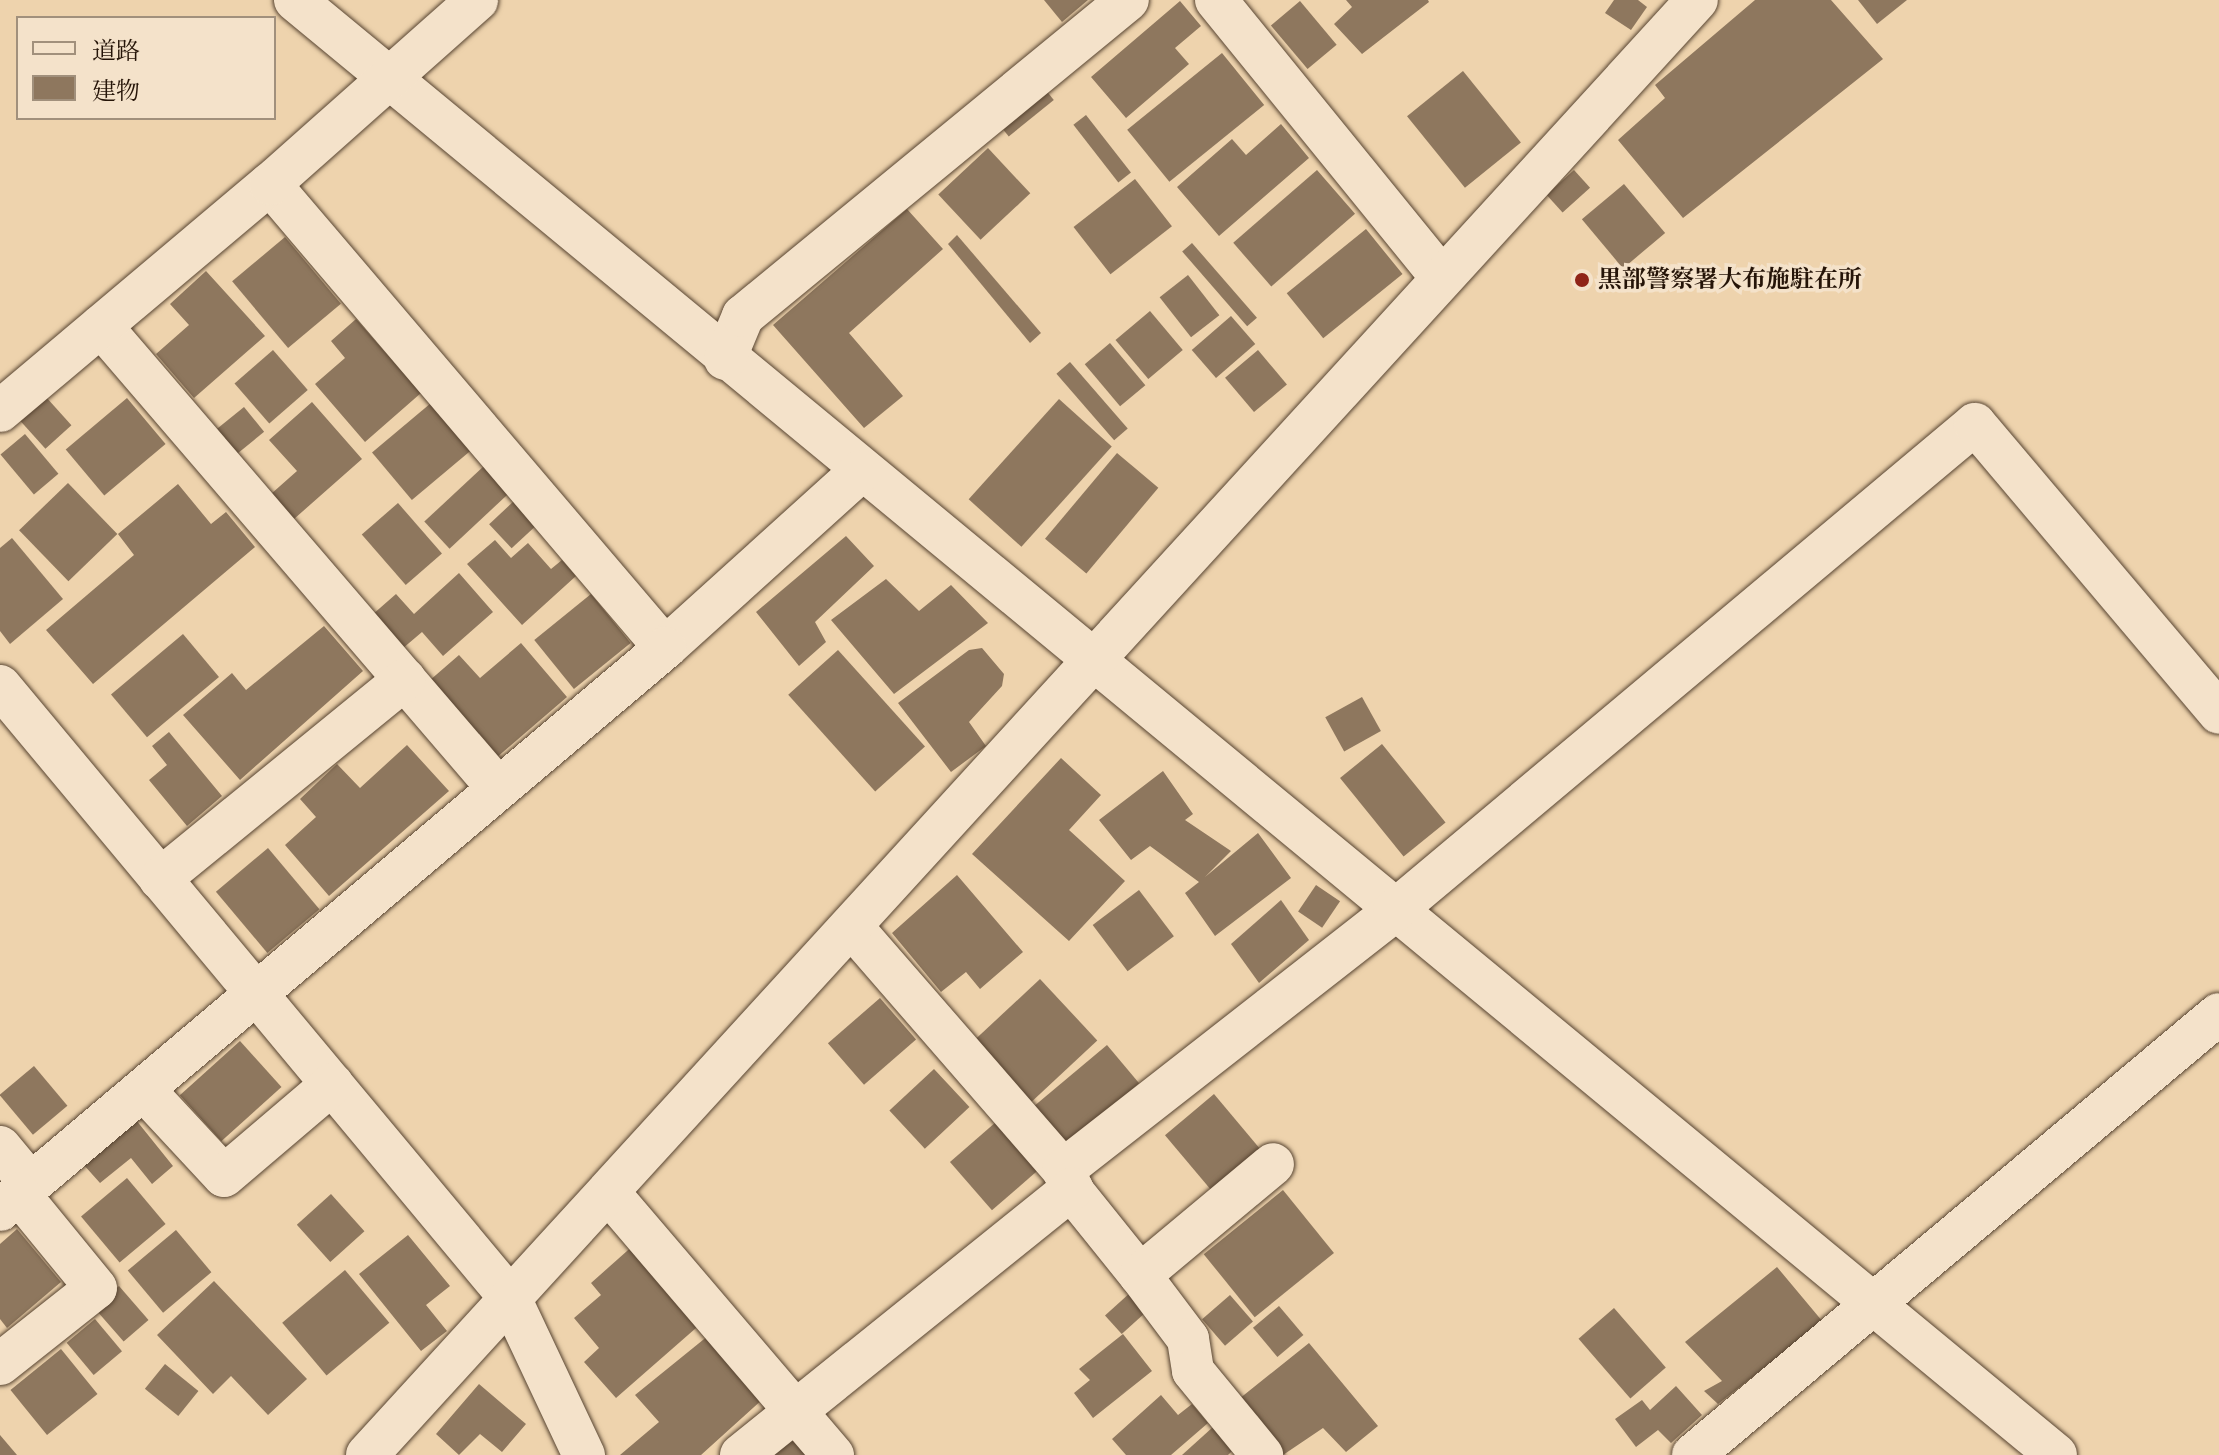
<!DOCTYPE html>
<meta charset="utf-8">
<style>
body{margin:0}
#map{position:relative;width:2219px;height:1455px;overflow:hidden;background:#eed3ad;font-family:"IM FELL French Canon","Noto Serif JP",serif}
div>[style]{position:absolute}
.building>*{inset:0;background:#8e775e;transform-origin:0 0}
.roads{filter:drop-shadow(0 0 2px #574431) drop-shadow(0 0 2px #574431)}
.street>*{height:42px;margin:-21px;padding:0 21px;transform-origin:21px;border-radius:21px;background:#f4e2ca}
.dots>*{width:22px;height:22px;translate:-50% -50%;box-sizing:border-box;border:4px solid #f4e2ca;border-radius:50%}
span{translate:-50% -50%;white-space:nowrap;text-align:center;line-height:1.15;-webkit-text-stroke:7px #f4e2ca;paint-order:stroke}
.poi-label{font-size:24px;color:#251408;font-weight:700}
.left{translate:0 -50%;text-align:left}
.legend{position:absolute;left:16px;top:16px;width:260px;height:104px;box-sizing:border-box;background:#f4e2ca;border:2px solid #a1907c;margin:0;padding:10px 14px;list-style:none;font-size:24px;color:#251408}
.legend li{display:flex;align-items:center;gap:16px;height:40px}
.legend b{width:40px;border:2px solid #a1907c}
</style>
<div id="map">
<div class="building">
<div style="clip-path:polygon(1044px 0,1088px 0,1062px 22px)"></div>
<div style="clip-path:polygon(1346px 0,1428px 0,1429px 2px,1362px 54px,1334px 24px,1352px 7px)"></div>
<div style="clip-path:polygon(1614px 0,1638px 0,1647px 7px,1631px 30px,1605px 13px)"></div>
<div style="clip-path:polygon(1755px 0,1831px 0,1883px 59px,1683px 218px,1618px 140px,1665px 98px,1655px 85px)"></div>
<div style="clip-path:polygon(1858px 0,1907px 0,1877px 24px)"></div>
<div style="clip-path:polygon(1180px 1px,1201px 26px,1175px 48px,1189px 64px,1126px 118px,1091px 77px)"></div>
<div style="left:1300px;top:1px;width:57px;height:38px;rotate:50deg"></div>
<div style="left:1222px;top:53px;width:67px;height:122px;rotate:51deg"></div>
<div style="left:1463px;top:71px;width:92px;height:72px;rotate:51deg"></div>
<div style="left:1045px;top:89px;width:14px;height:58px;rotate:51deg"></div>
<div style="left:1086px;top:115px;width:73px;height:16px;rotate:52deg"></div>
<div style="clip-path:polygon(1281px 124px,1309px 158px,1219px 236px,1177px 187px,1232px 139px,1246px 155px)"></div>
<div style="left:988px;top:148px;width:62px;height:68px;rotate:47deg"></div>
<div style="left:1317px;top:170px;width:58px;height:111px;rotate:49deg"></div>
<div style="left:1574px;top:170px;width:24px;height:37px;rotate:48deg"></div>
<div style="left:1135px;top:179px;width:60px;height:78px;rotate:52deg"></div>
<div style="left:1624px;top:184px;width:64px;height:55px;rotate:50deg"></div>
<div style="clip-path:polygon(907px 209px,943px 249px,849px 333px,903px 396px,864px 428px,773px 325px)"></div>
<div style="left:1366px;top:229px;width:58px;height:102px;rotate:51deg"></div>
<div style="clip-path:polygon(957px 235px,1041px 333px,1030px 343px,948px 244px)"></div>
<div style="left:285px;top:237px;width:87px;height:69px;rotate:50deg"></div>
<div style="left:1192px;top:243px;width:99px;height:13px;rotate:49deg"></div>
<div style="clip-path:polygon(206px 271px,265px 336px,194px 398px,156px 354px,189px 325px,170px 304px)"></div>
<div style="left:1188px;top:275px;width:51px;height:36px;rotate:52deg"></div>
<div style="left:1150px;top:311px;width:51px;height:45px;rotate:50deg"></div>
<div style="left:1231px;top:316px;width:37px;height:52px;rotate:49deg"></div>
<div style="clip-path:polygon(356px 319px,421px 393px,365px 442px,315px 384px,345px 358px,331px 341px)"></div>
<div style="left:1110px;top:343px;width:55px;height:33px;rotate:50deg"></div>
<div style="left:273px;top:350px;width:53px;height:51px;rotate:49deg"></div>
<div style="left:1258px;top:350px;width:45px;height:43px;rotate:50deg"></div>
<div style="left:1070px;top:362px;width:88px;height:18px;rotate:49deg"></div>
<div style="left:46px;top:397px;width:38px;height:35px;rotate:48deg"></div>
<div style="left:127px;top:398px;width:60px;height:80px;rotate:50deg"></div>
<div style="left:1059px;top:399px;width:71px;height:135px;rotate:42deg"></div>
<div style="clip-path:polygon(312px 402px,362px 459px,294px 519px,271px 494px,297px 471px,269px 440px)"></div>
<div style="left:431px;top:403px;width:62px;height:77px;rotate:50deg"></div>
<div style="left:244px;top:407px;width:32px;height:37px;rotate:51deg"></div>
<div style="left:25px;top:434px;width:52px;height:32px;rotate:50deg"></div>
<div style="left:1117px;top:453px;width:54px;height:112px;rotate:40deg"></div>
<div style="left:485px;top:465px;width:37px;height:83px;rotate:47deg"></div>
<div style="left:68px;top:483px;width:71px;height:68px;rotate:46deg"></div>
<div style="clip-path:polygon(178px 484px,211px 524px,226px 512px,255px 547px,93px 684px,46px 630px,134px 555px,118px 534px)"></div>
<div style="left:514px;top:501px;width:33px;height:34px;rotate:47deg"></div>
<div style="left:398px;top:503px;width:67px;height:48px;rotate:49deg"></div>
<div style="clip-path:polygon(846px 536px,874px 566px,815px 622px,826px 642px,799px 666px,756px 612px)"></div>
<div style="clip-path:polygon(12px 538px,63px 599px,10px 644px,0 631px,0 548px)"></div>
<div style="clip-path:polygon(495px 540px,511px 558px,528px 543px,551px 569px,562px 560px,576px 576px,522px 625px,467px 564px)"></div>
<div style="clip-path:polygon(459px 573px,493px 612px,443px 656px,422px 632px,402px 649px,372px 615px,396px 594px,414px 614px)"></div>
<div style="clip-path:polygon(886px 579px,919px 611px,951px 585px,988px 623px,894px 694px,831px 620px)"></div>
<div style="left:591px;top:594px;width:63px;height:73px;rotate:51deg"></div>
<div style="clip-path:polygon(324px 626px,363px 671px,240px 780px,183px 715px,232px 673px,246px 690px)"></div>
<div style="left:183px;top:634px;width:56px;height:94px;rotate:50deg"></div>
<div style="clip-path:polygon(521px 643px,567px 697px,496px 758px,429px 681px,459px 655px,480px 678px)"></div>
<div style="clip-path:polygon(982px 648px,1004px 674px,1002px 686px,969px 722px,986px 746px,951px 772px,898px 703px,969px 650px)"></div>
<div style="left:838px;top:650px;width:130px;height:67px;rotate:48deg"></div>
<div style="left:1362px;top:697px;width:39px;height:42px;rotate:61deg"></div>
<div style="clip-path:polygon(169px 732px,222px 796px,187px 826px,149px 780px,167px 765px,152px 746px)"></div>
<div style="left:1382px;top:744px;width:101px;height:54px;rotate:51deg"></div>
<div style="clip-path:polygon(407px 745px,449px 791px,329px 896px,285px 845px,316px 817px,300px 799px,337px 764px,360px 788px)"></div>
<div style="clip-path:polygon(1061px 758px,1101px 795px,1069px 830px,1125px 881px,1069px 941px,972px 854px)"></div>
<div style="clip-path:polygon(1163px 771px,1193px 814px,1185px 820px,1231px 851px,1205px 877px,1258px 833px,1291px 878px,1215px 936px,1185px 893px,1199px 882px,1150px 846px,1131px 860px,1099px 820px)"></div>
<div style="left:268px;top:848px;width:80px;height:68px;rotate:50deg"></div>
<div style="clip-path:polygon(957px 875px,1023px 952px,980px 989px,966px 972px,941px 992px,892px 933px)"></div>
<div style="left:1316px;top:885px;width:29px;height:32px;rotate:34deg"></div>
<div style="left:1139px;top:890px;width:58px;height:58px;rotate:53deg"></div>
<div style="clip-path:polygon(1281px 900px,1309px 940px,1259px 983px,1231px 944px)"></div>
<div style="left:1040px;top:979px;width:84px;height:92px;rotate:47deg"></div>
<div style="left:880px;top:998px;width:55px;height:69px;rotate:49deg"></div>
<div style="left:240px;top:1041px;width:62px;height:81px;rotate:48deg"></div>
<div style="left:1107px;top:1045px;width:50px;height:95px;rotate:50deg"></div>
<div style="left:34px;top:1066px;width:52px;height:45px;rotate:50deg"></div>
<div style="left:934px;top:1069px;width:52px;height:61px;rotate:47deg"></div>
<div style="left:1214px;top:1094px;width:77px;height:64px;rotate:50deg"></div>
<div style="clip-path:polygon(136px 1120px,173px 1166px,152px 1184px,131px 1158px,100px 1183px,83px 1164px)"></div>
<div style="left:996px;top:1122px;width:64px;height:61px;rotate:49deg"></div>
<div style="left:127px;top:1178px;width:60px;height:60px;rotate:50deg"></div>
<div style="left:1283px;top:1190px;width:81px;height:102px;rotate:51deg"></div>
<div style="left:331px;top:1194px;width:50px;height:46px;rotate:48deg"></div>
<div style="clip-path:polygon(17px 1229px,61px 1282px,7px 1328px,0 1319px,0 1244px)"></div>
<div style="left:176px;top:1230px;width:55px;height:63px;rotate:50deg"></div>
<div style="clip-path:polygon(408px 1235px,450px 1286px,426px 1305px,447px 1331px,421px 1351px,359px 1274px)"></div>
<div style="clip-path:polygon(636px 1243px,704px 1321px,616px 1398px,584px 1362px,599px 1348px,574px 1318px,601px 1295px,591px 1283px)"></div>
<div style="clip-path:polygon(1777px 1267px,1823px 1322px,1718px 1404px,1704px 1391px,1722px 1381px,1685px 1342px)"></div>
<div style="left:345px;top:1270px;width:69px;height:82px;rotate:50deg"></div>
<div style="clip-path:polygon(214px 1281px,307px 1379px,268px 1415px,231px 1376px,213px 1394px,157px 1335px)"></div>
<div style="left:119px;top:1286px;width:45px;height:33px;rotate:49deg"></div>
<div style="left:1131px;top:1292px;width:25px;height:35px;rotate:48deg"></div>
<div style="left:1230px;top:1295px;width:35px;height:37px;rotate:49deg"></div>
<div style="left:1279px;top:1306px;width:38px;height:34px;rotate:50deg"></div>
<div style="left:1614px;top:1308px;width:79px;height:47px;rotate:49deg"></div>
<div style="left:95px;top:1319px;width:42px;height:37px;rotate:50deg"></div>
<div style="clip-path:polygon(714px 1331px,764px 1398px,701px 1455px,620px 1455px,659px 1422px,635px 1395px)"></div>
<div style="clip-path:polygon(1123px 1334px,1152px 1371px,1093px 1418px,1074px 1393px,1090px 1380px,1079px 1369px)"></div>
<div style="clip-path:polygon(1309px 1343px,1378px 1426px,1346px 1452px,1323px 1428px,1283px 1455px,1239px 1399px)"></div>
<div style="left:61px;top:1349px;width:58px;height:65px;rotate:51deg"></div>
<div style="left:165px;top:1364px;width:43px;height:32px;rotate:39deg"></div>
<div style="clip-path:polygon(479px 1384px,526px 1424px,502px 1452px,480px 1434px,459px 1455px,436px 1434px)"></div>
<div style="clip-path:polygon(1676px 1386px,1702px 1415px,1671px 1443px,1658px 1430px,1636px 1447px,1615px 1419px,1642px 1400px,1650px 1410px)"></div>
<div style="clip-path:polygon(1161px 1395px,1178px 1415px,1192px 1404px,1208px 1423px,1171px 1455px,1126px 1455px,1112px 1439px)"></div>
<div style="clip-path:polygon(1213px 1427px,1233px 1450px,1228px 1455px,1182px 1455px)"></div>
<div style="clip-path:polygon(795px 1430px,814px 1455px,768px 1455px)"></div>
<div style="clip-path:polygon(0 1435px,17px 1455px,0 1455px)"></div>
</div>
<div class="roads">
<div class="street">
<div style="left:295px;top:0;width:2284px;rotate:39.56deg"></div>
<div style="left:1216px;top:0;width:355px;rotate:50.9deg"></div>
<div style="left:270px;top:184px;width:609px;rotate:49.59deg"></div>
<div style="left:665px;top:648px;width:264px;rotate:-42.1deg"></div>
<div style="left:101px;top:326px;width:606px;rotate:49.35deg"></div>
<div style="left:725px;top:359px;width:47px;rotate:-67.3deg"></div>
<div style="left:743px;top:316px;width:498px;rotate:-39.4deg"></div>
<div style="left:0;top:411px;width:353px;rotate:-40.1deg"></div>
<div style="left:270px;top:184px;width:277px;rotate:-41.6deg"></div>
<div style="left:0;top:686px;width:797px;rotate:50.19deg"></div>
<div style="left:510px;top:1298px;width:174px;rotate:64.8deg"></div>
<div style="left:160px;top:879px;width:316px;rotate:-39.2deg"></div>
<div style="left:852px;top:927px;width:322px;rotate:49deg"></div>
<div style="left:1063px;top:1170px;width:25px;rotate:64deg"></div>
<div style="left:1074px;top:1193px;width:105px;rotate:51.2deg"></div>
<div style="left:1140px;top:1275px;width:173px;rotate:-39.8deg"></div>
<div style="left:144px;top:1090px;width:117px;rotate:47.1deg"></div>
<div style="left:224px;top:1176px;width:142px;rotate:-40.4deg"></div>
<div style="left:0;top:1147px;width:47px;rotate:50.2deg"></div>
<div style="left:1063px;top:1170px;width:420px;rotate:-38deg"></div>
<div style="left:1394px;top:911px;width:758px;rotate:-39.97deg"></div>
<div style="left:1975px;top:424px;width:378px;rotate:49.8deg"></div>
<div style="left:609px;top:1193px;width:345px;rotate:49.5deg"></div>
<div style="left:0;top:1210px;width:871px;rotate:-40.2deg"></div>
<div style="left:1140px;top:1275px;width:80px;rotate:53.1deg"></div>
<div style="left:1188px;top:1339px;width:32px;rotate:81deg"></div>
<div style="left:1193px;top:1371px;width:109px;rotate:50.6deg"></div>
<div style="left:0;top:1364px;width:122px;rotate:-38.4deg"></div>
<div style="left:96px;top:1288px;width:122px;rotate:-129.3deg"></div>
<div style="left:367px;top:1455px;width:1971px;rotate:-47.57deg"></div>
<div style="left:741px;top:1455px;width:425px;rotate:-38.8deg"></div>
<div style="left:1693px;top:1455px;width:686px;rotate:-39.98deg"></div>
</div>
</div>
<div class="dots">
<div style="left:1582px;top:280px;background:#8f2418"></div>
</div>
<div class="poi-label">
<span class="left" style="left:1598px;top:280px">黒部警察署大布施駐在所</span>
</div>
<ul class="legend">
<li><b style="height:10px;background:#f4e2ca"></b>道路</li>
<li><b style="height:22px;background:#8e775e"></b>建物</li>
</ul>
</div>
